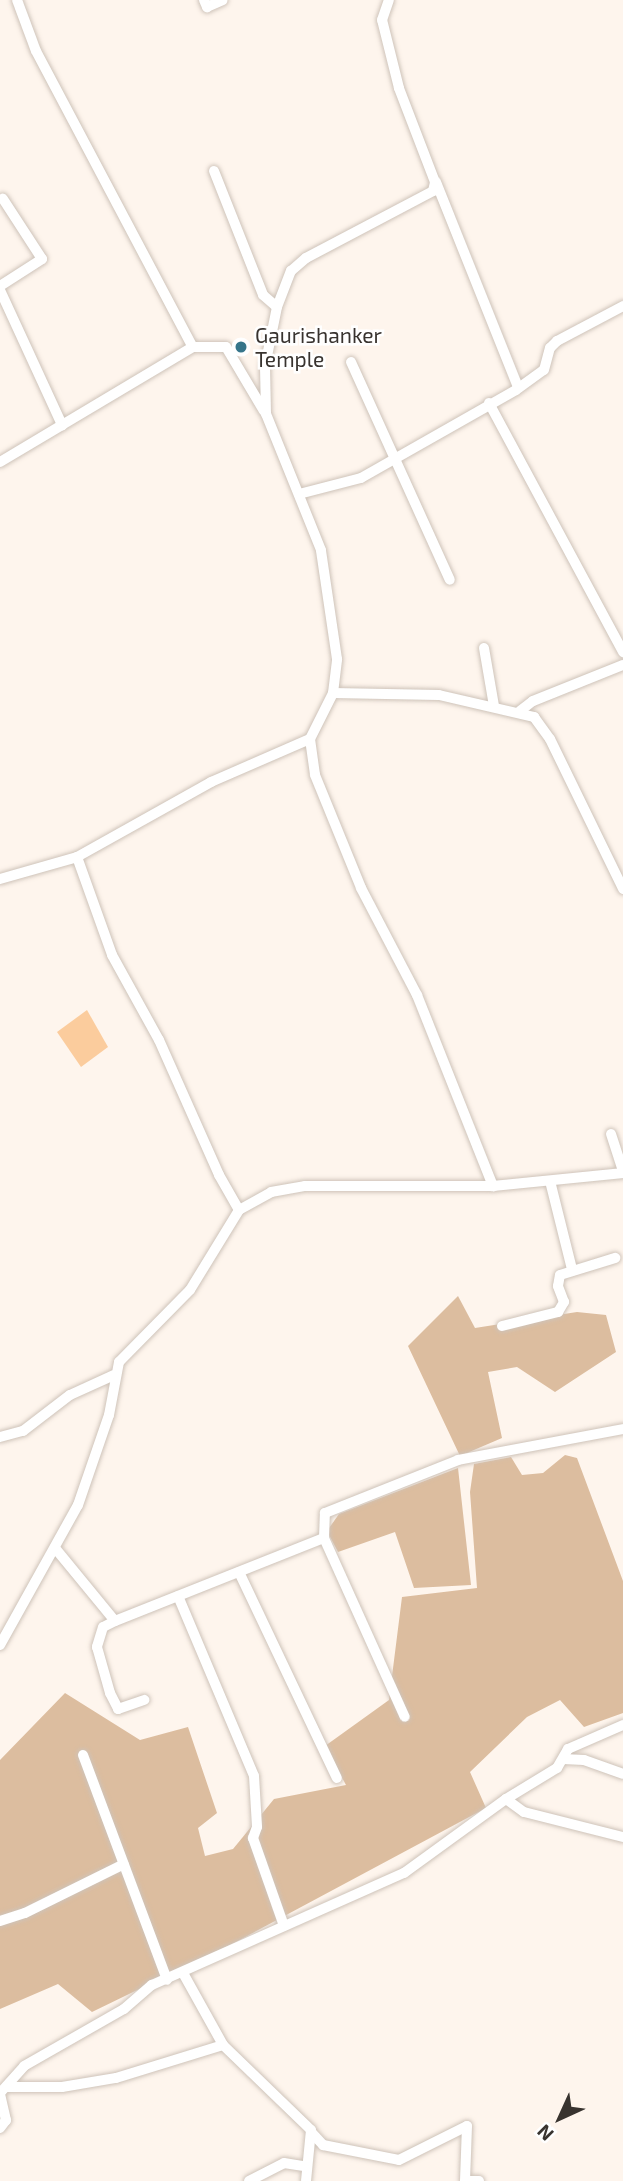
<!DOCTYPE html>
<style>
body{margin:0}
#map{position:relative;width:623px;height:2181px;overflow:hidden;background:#fef5ed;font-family:"Exo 2",sans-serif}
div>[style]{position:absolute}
.green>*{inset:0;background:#dcbd9f}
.water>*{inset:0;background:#fbcc9d}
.roads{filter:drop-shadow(0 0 2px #cec3b9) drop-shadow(0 0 2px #cec3b9)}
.minor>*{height:10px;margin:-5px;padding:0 5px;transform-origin:5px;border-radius:5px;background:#fff}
.dots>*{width:19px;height:19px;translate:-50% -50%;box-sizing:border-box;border:4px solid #fff;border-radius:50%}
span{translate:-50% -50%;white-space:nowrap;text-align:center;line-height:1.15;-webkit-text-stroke:5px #fff;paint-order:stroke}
.poi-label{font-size:21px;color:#38332f}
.left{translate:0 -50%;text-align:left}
.north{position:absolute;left:525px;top:2083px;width:70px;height:70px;-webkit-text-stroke:5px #fff;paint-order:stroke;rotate:225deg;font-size:19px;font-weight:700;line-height:28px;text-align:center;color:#38332f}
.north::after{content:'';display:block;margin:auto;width:24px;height:32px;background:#38332f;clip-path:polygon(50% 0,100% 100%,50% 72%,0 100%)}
</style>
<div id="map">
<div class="green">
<div style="clip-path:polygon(458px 1296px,475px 1328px,577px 1312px,606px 1315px,616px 1352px,555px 1392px,517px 1367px,488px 1372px,502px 1438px,460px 1456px,408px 1346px)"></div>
<div style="clip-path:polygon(565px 1455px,577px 1458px,623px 1581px,623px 1713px,584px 1727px,560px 1700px,527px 1717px,470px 1772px,486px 1808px,234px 1943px,92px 2012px,58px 1984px,0 2009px,0 1760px,65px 1693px,140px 1740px,188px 1727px,217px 1813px,198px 1828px,205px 1856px,233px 1849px,274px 1799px,346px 1785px,325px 1746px,389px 1700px,402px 1597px,477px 1588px,470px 1492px,474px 1464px,511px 1457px,522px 1475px,543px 1473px)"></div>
<div style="clip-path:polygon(458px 1468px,471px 1585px,414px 1588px,395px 1532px,338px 1552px,327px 1531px,339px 1514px)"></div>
</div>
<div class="water">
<div style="clip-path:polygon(87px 1010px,108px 1047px,81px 1067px,57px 1032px)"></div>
</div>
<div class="roads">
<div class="minor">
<div style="left:17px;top:0;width:54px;rotate:69.6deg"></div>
<div style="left:36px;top:51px;width:335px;rotate:62.1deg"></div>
<div style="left:193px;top:347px;width:33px"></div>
<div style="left:226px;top:347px;width:74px;rotate:59.3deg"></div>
<div style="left:204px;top:0;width:8px;rotate:67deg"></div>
<div style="left:207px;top:7px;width:17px;rotate:-24deg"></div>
<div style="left:214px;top:171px;width:133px;rotate:68.4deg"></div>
<div style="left:263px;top:295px;width:18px;rotate:41deg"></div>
<div style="left:436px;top:182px;width:221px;rotate:68.2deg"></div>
<div style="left:0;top:286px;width:50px;rotate:-32.7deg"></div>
<div style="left:42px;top:259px;width:72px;rotate:-123deg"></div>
<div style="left:0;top:290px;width:149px;rotate:65.3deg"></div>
<div style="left:62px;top:425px;width:152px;rotate:-30.8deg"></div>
<div style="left:351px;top:362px;width:239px;rotate:65.6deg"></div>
<div style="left:489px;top:403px;width:283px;rotate:61.7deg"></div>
<div style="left:0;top:462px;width:72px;rotate:-30.8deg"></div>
<div style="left:299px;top:494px;width:64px;rotate:-14.5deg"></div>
<div style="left:361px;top:478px;width:178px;rotate:-29.6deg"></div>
<div style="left:516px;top:390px;width:34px;rotate:-36deg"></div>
<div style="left:544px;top:370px;width:23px;rotate:-75deg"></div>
<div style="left:550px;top:348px;width:10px;rotate:-45deg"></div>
<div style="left:557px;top:341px;width:75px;rotate:-27.9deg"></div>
<div style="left:484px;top:648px;width:59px;rotate:80.2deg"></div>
<div style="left:333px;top:693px;width:106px;rotate:1.1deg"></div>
<div style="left:439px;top:695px;width:98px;rotate:13deg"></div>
<div style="left:534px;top:717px;width:27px;rotate:54deg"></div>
<div style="left:550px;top:739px;width:167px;rotate:64deg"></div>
<div style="left:520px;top:711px;width:16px;rotate:-38deg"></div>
<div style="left:533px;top:701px;width:97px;rotate:-21.8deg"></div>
<div style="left:310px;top:739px;width:36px;rotate:82deg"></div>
<div style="left:315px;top:775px;width:122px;rotate:67.8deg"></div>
<div style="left:361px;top:888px;width:121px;rotate:62.4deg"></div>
<div style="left:417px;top:995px;width:206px;rotate:68.3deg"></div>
<div style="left:77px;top:857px;width:104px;rotate:70.3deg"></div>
<div style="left:112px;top:955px;width:97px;rotate:61.1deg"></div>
<div style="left:159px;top:1040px;width:148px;rotate:66deg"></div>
<div style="left:219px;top:1175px;width:40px;rotate:60.3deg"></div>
<div style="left:0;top:879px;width:80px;rotate:-15.9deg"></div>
<div style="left:77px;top:857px;width:154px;rotate:-29.2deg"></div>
<div style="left:211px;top:782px;width:108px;rotate:-23.5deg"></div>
<div style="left:310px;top:739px;width:51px;rotate:-63.4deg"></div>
<div style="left:333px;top:693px;width:34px;rotate:-83deg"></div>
<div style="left:337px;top:659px;width:110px;rotate:-98.4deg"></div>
<div style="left:321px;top:550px;width:147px;rotate:-112deg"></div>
<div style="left:266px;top:414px;width:48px;rotate:-91.2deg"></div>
<div style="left:265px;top:366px;width:60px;rotate:-78.5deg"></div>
<div style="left:277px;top:307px;width:39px;rotate:-69deg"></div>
<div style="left:291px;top:271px;width:20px;rotate:-41deg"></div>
<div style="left:306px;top:258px;width:144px;rotate:-27.8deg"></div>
<div style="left:433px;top:191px;width:9px;rotate:-77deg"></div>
<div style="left:435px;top:182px;width:101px;rotate:-111deg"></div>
<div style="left:399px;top:88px;width:70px;rotate:-104deg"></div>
<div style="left:382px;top:20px;width:21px;rotate:-71deg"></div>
<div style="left:611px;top:1134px;width:39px;rotate:72deg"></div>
<div style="left:550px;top:1181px;width:91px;rotate:76deg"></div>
<div style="left:502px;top:1326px;width:58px;rotate:-14deg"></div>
<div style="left:558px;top:1312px;width:12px;rotate:-59deg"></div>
<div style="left:564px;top:1302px;width:17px;rotate:-111deg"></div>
<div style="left:558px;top:1286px;width:11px;rotate:-80deg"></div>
<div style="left:560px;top:1275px;width:58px;rotate:-17.2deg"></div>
<div style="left:0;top:1437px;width:24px;rotate:-15deg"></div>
<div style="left:23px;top:1431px;width:59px;rotate:-37.5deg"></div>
<div style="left:70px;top:1395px;width:48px;rotate:-24.4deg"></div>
<div style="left:324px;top:1538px;width:196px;rotate:65.7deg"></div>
<div style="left:55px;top:1548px;width:94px;rotate:50.6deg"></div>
<div style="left:115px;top:1621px;width:225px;rotate:-21.7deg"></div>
<div style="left:324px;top:1538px;width:25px;rotate:-88deg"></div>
<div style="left:325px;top:1513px;width:143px;rotate:-21.7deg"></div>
<div style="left:458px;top:1460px;width:168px;rotate:-10.6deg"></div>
<div style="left:239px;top:1572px;width:228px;rotate:64.6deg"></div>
<div style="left:178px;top:1596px;width:195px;rotate:67.1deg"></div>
<div style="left:254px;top:1776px;width:51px;rotate:86.6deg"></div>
<div style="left:257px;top:1827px;width:12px;rotate:110deg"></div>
<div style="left:253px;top:1838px;width:93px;rotate:70.6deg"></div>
<div style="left:115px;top:1621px;width:13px;rotate:153deg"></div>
<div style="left:103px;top:1627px;width:21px;rotate:107deg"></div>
<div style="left:97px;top:1647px;width:48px;rotate:74.2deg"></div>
<div style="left:110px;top:1693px;width:18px;rotate:63deg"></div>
<div style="left:118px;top:1709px;width:28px;rotate:-19deg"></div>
<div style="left:0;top:1645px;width:160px;rotate:-60.9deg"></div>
<div style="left:78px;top:1505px;width:95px;rotate:-71deg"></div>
<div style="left:109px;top:1415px;width:54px;rotate:-79.3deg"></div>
<div style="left:119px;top:1362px;width:101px;rotate:-45.4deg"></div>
<div style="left:190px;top:1290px;width:94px;rotate:-58.5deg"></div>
<div style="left:239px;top:1210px;width:37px;rotate:-29deg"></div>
<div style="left:271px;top:1192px;width:35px;rotate:-10deg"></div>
<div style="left:305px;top:1186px;width:188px"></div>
<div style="left:493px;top:1186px;width:131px;rotate:-5.7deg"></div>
<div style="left:83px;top:1755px;width:240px;rotate:69.5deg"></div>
<div style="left:563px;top:1759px;width:21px;rotate:3deg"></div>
<div style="left:584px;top:1760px;width:41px;rotate:19.7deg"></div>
<div style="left:506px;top:1799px;width:22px;rotate:36deg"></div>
<div style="left:524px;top:1812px;width:102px;rotate:14.2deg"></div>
<div style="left:0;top:1921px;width:26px;rotate:-18deg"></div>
<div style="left:25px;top:1913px;width:110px;rotate:-26.3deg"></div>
<div style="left:183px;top:1973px;width:82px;rotate:60.9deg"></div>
<div style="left:223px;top:2045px;width:122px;rotate:44deg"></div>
<div style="left:311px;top:2130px;width:51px;rotate:95.6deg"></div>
<div style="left:8px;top:2087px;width:54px"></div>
<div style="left:62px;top:2087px;width:55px;rotate:-9.5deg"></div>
<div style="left:116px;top:2078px;width:112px;rotate:-17.1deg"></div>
<div style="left:0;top:2093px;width:36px;rotate:-48deg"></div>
<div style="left:24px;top:2066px;width:115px;rotate:-29.7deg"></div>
<div style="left:124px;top:2009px;width:37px;rotate:-41deg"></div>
<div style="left:152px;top:1985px;width:276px;rotate:-24deg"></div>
<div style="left:404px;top:1873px;width:126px;rotate:-36deg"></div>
<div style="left:506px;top:1799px;width:60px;rotate:-31.3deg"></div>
<div style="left:557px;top:1768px;width:22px;rotate:-60deg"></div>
<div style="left:568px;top:1749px;width:60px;rotate:-23.6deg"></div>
<div style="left:0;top:2094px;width:27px;rotate:77deg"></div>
<div style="left:6px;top:2120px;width:10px;rotate:127deg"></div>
<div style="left:311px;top:2132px;width:18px;rotate:47deg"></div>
<div style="left:323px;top:2145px;width:77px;rotate:11.2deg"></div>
<div style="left:399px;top:2160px;width:76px;rotate:-26.6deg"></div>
<div style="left:467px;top:2126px;width:55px;rotate:92.1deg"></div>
<div style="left:249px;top:2181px;width:39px;rotate:-27deg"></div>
<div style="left:284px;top:2163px;width:20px;rotate:9deg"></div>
<div style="left:467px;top:2181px;width:12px"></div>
</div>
</div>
<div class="dots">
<div style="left:241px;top:347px;background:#36758a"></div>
</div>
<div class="poi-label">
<span class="left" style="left:255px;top:347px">Gaurishanker<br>Temple</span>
</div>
<div class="north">N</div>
</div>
